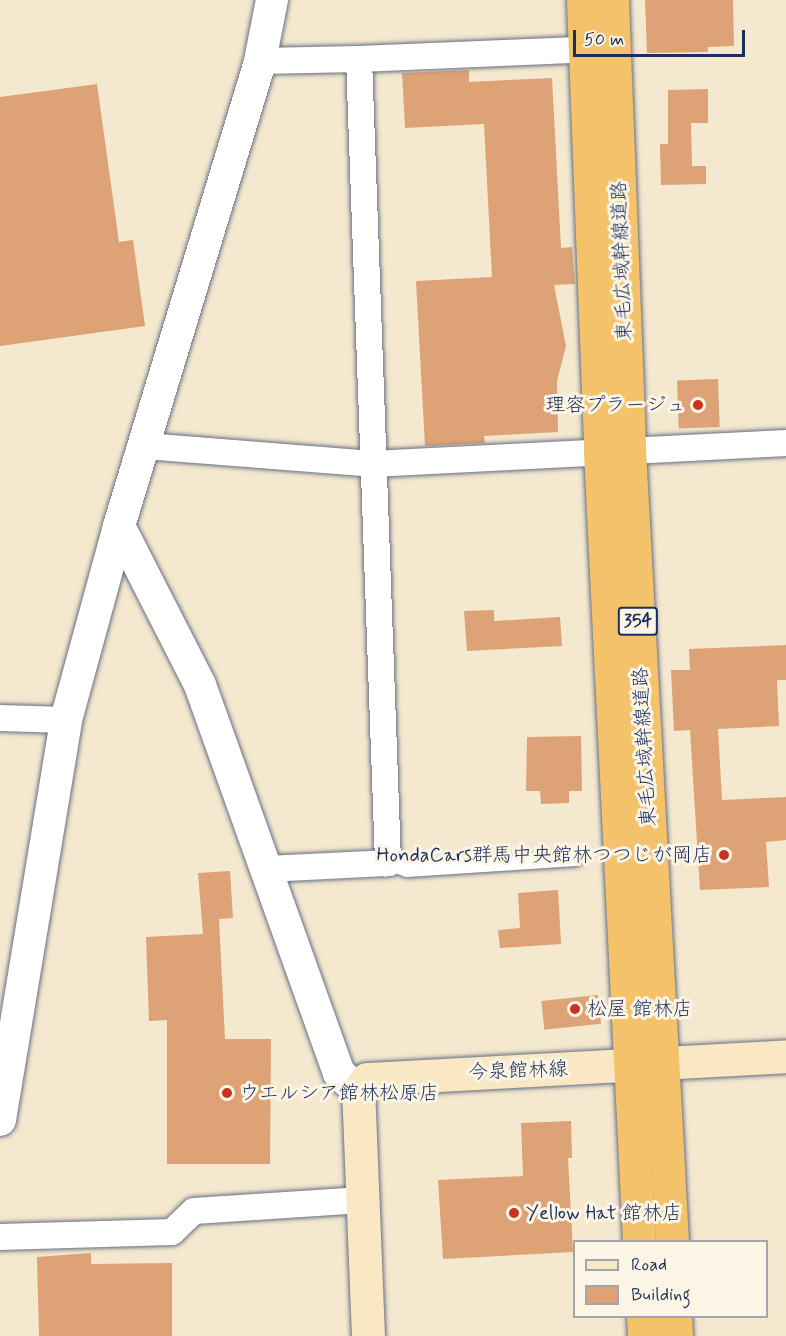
<!DOCTYPE html>
<meta charset="utf-8">
<style>
body{margin:0}
#map{position:relative;width:786px;height:1336px;overflow:hidden;background:#f4e8ce;font-family:Mynerve,"Klee One",sans-serif}
div>[style]{position:absolute}
.building>*{inset:0;background:#dea277;transform-origin:0 0}
.roads{filter:drop-shadow(0 0 2px #677085) drop-shadow(0 0 2px #677085)}
.service>*{height:14px;margin:-7px;padding:0 7px;transform-origin:7px;border-radius:7px;background:#fff}
.minor>*{height:26px;margin:-13px;padding:0 13px;transform-origin:13px;border-radius:13px;background:#fff}
.tertiary>*{height:32px;margin:-16px;padding:0 16px;transform-origin:16px;border-radius:16px;background:#fff}
.secondary>*{height:33px;margin:-16.5px;padding:0 16.5px;transform-origin:16.5px;border-radius:16.5px;background:#fae7c3}
.trunk>*{height:33px;margin:-16.5px;padding:0 16.5px;transform-origin:16.5px;border-radius:16.5px;background:#f3c26a}
.dots>*{width:16px;height:16px;translate:-50% -50%;box-sizing:border-box;border:3px solid #fcf5e5;border-radius:50%}
span{translate:-50% -50%;white-space:nowrap;text-align:center;line-height:1.15;-webkit-text-stroke:6px #fcf5e5;paint-order:stroke}
.shield-label span{padding:2px 4px;background:#fcf5e5;border:2px solid;border-radius:4px;-webkit-text-stroke-width:0}
.shield-label{font-size:18px;color:#1b2f5e;font-weight:700}
.street-label{font-size:20px;color:#1b2f5e}
.poi-label{font-size:20px;color:#1b2f5e}
.right{translate:-100% -50%;text-align:right}
.left{translate:0 -50%;text-align:left}
.legend{position:absolute;left:573px;top:1240px;width:195px;height:78px;box-sizing:border-box;background:#fcf5e5;border:2px solid #a2a6af;margin:0;padding:8px 10px;list-style:none;font-size:18px;color:#1b2f5e}
.legend li{display:flex;align-items:center;gap:12px;height:30px}
.legend b{width:30px;border:2px solid #a2a6af}
.scale{position:absolute;left:573px;top:30px;width:172px;height:27px;box-sizing:border-box;border:3px solid #1b2f5e;border-top:0;padding-left:8px;font-size:18px;line-height:21px;white-space:nowrap;color:#1b2f5e;-webkit-text-stroke:4px #fcf5e5;paint-order:stroke}
</style>
<div id="map">
<div class="building">
<div style="clip-path:polygon(645px 0,733px 0,734px 46px,708px 47px,708px 52px,647px 53px)"></div>
<div style="clip-path:polygon(469px 70px,469px 82px,552px 78px,561px 248px,572px 247px,575px 284px,554px 285px,566px 346px,557px 381px,558px 432px,484px 436px,485px 443px,425px 446px,416px 281px,492px 277px,484px 124px,405px 128px,402px 73px)"></div>
<div style="clip-path:polygon(97px 84px,119px 242px,133px 240px,145px 326px,0 346px,0 97px)"></div>
<div style="clip-path:polygon(708px 89px,708px 123px,691px 123px,692px 166px,706px 166px,706px 184px,661px 185px,660px 144px,668px 144px,668px 90px)"></div>
<div style="left:718px;top:379px;width:48px;height:41px;rotate:88deg"></div>
<div style="clip-path:polygon(494px 610px,494px 621px,560px 617px,562px 646px,467px 651px,464px 611px)"></div>
<div style="clip-path:polygon(786px 645px,786px 680px,777px 680px,779px 726px,718px 729px,722px 800px,786px 797px,786px 840px,766px 842px,769px 887px,700px 890px,690px 730px,674px 731px,671px 670px,690px 670px,689px 649px)"></div>
<div style="clip-path:polygon(581px 736px,582px 791px,569px 791px,569px 803px,541px 804px,540px 791px,526px 791px,527px 737px)"></div>
<div style="clip-path:polygon(230px 871px,233px 918px,219px 919px,225px 1039px,271px 1039px,270px 1164px,167px 1164px,167px 1020px,149px 1021px,146px 937px,203px 934px,198px 873px)"></div>
<div style="clip-path:polygon(558px 890px,561px 944px,500px 948px,498px 930px,520px 928px,518px 893px)"></div>
<div style="left:598px;top:995px;width:29px;height:57px;rotate:84deg"></div>
<div style="clip-path:polygon(571px 1121px,572px 1158px,568px 1158px,573px 1252px,443px 1259px,438px 1180px,523px 1176px,521px 1123px)"></div>
<div style="clip-path:polygon(91px 1253px,91px 1264px,172px 1263px,172px 1336px,39px 1336px,37px 1257px)"></div>
</div>
<div class="roads">
<div class="service">
<div style="left:388px;top:863px;width:20px;rotate:20deg"></div>
<div style="left:407px;top:870px;width:169px;rotate:-3.7deg"></div>
</div>
<div class="minor">
<div style="left:359px;top:59px;width:242px;rotate:-2.4deg"></div>
<div style="left:260px;top:61px;width:99px;rotate:-1.2deg"></div>
<div style="left:359px;top:59px;width:805px;rotate:87.93deg"></div>
<div style="left:388px;top:863px;width:124px;rotate:177.2deg"></div>
<div style="left:145px;top:446px;width:228px;rotate:4.5deg"></div>
<div style="left:372px;top:464px;width:415px;rotate:-2.9deg"></div>
<div style="left:0;top:718px;width:66px;rotate:1.7deg"></div>
<div style="left:0;top:1237px;width:172px;rotate:-1.7deg"></div>
<div style="left:172px;top:1232px;width:30px;rotate:-44deg"></div>
<div style="left:194px;top:1211px;width:169px;rotate:-3.7deg"></div>
</div>
<div class="tertiary">
<div style="left:119px;top:526px;width:178px;rotate:63deg"></div>
<div style="left:200px;top:685px;width:412px;rotate:70.3deg"></div>
<div style="left:339px;top:1073px;width:26px;rotate:43deg"></div>
<div style="left:0;top:1120px;width:405px;rotate:-80.6deg"></div>
<div style="left:66px;top:720px;width:201px;rotate:-74.7deg"></div>
<div style="left:119px;top:526px;width:486px;rotate:-73.1deg"></div>
<div style="left:260px;top:61px;width:62px;rotate:-78.9deg"></div>
</div>
<div class="secondary">
<div style="left:368px;top:1336px;width:245px;rotate:-92.3deg"></div>
<div style="left:358px;top:1091px;width:15px;rotate:-53deg"></div>
<div style="left:367px;top:1079px;width:420px;rotate:-3.1deg"></div>
</div>
<div class="trunk">
<div style="left:583px;top:0;width:452px;rotate:87.8deg"></div>
<div style="left:600px;top:452px;width:791px;rotate:87.17deg"></div>
<div style="left:612px;top:0;width:450px;rotate:87.8deg"></div>
<div style="left:629px;top:450px;width:793px;rotate:86.89deg"></div>
<div style="left:643px;top:1316px;width:20px;rotate:87deg"></div>
<div style="left:675px;top:1316px;width:20px;rotate:87deg"></div>
</div>
</div>
<div class="dots">
<div style="left:698px;top:405px;background:#c8321e"></div>
<div style="left:724px;top:855px;background:#c8321e"></div>
<div style="left:575px;top:1009px;background:#c8321e"></div>
<div style="left:227px;top:1093px;background:#c8321e"></div>
<div style="left:514px;top:1213px;background:#c8321e"></div>
</div>
<div class="shield-label">
<span style="left:638px;top:621px">354</span>
</div>
<div class="street-label">
<span style="left:622px;top:261px;rotate:-92deg">東毛広域幹線道路</span>
<span style="left:645px;top:747px;rotate:-93deg">東毛広域幹線道路</span>
<span style="left:518px;top:1071px;rotate:-2deg">今泉館林線</span>
</div>
<div class="poi-label">
<span class="right" style="left:686px;top:405px">理容プラージュ</span>
<span class="right" style="left:712px;top:855px">HondaCars群馬中央館林つつじが岡店</span>
<span class="left" style="left:587px;top:1009px">松屋 館林店</span>
<span class="left" style="left:239px;top:1093px">ウエルシア館林松原店</span>
<span class="left" style="left:526px;top:1213px">Yellow Hat 館林店</span>
</div>
<ul class="legend">
<li><b style="height:8px;background:#fae7c3"></b>Road</li>
<li><b style="height:16px;background:#dea277"></b>Building</li>
</ul>
<div class="scale">50 m</div>
</div>
